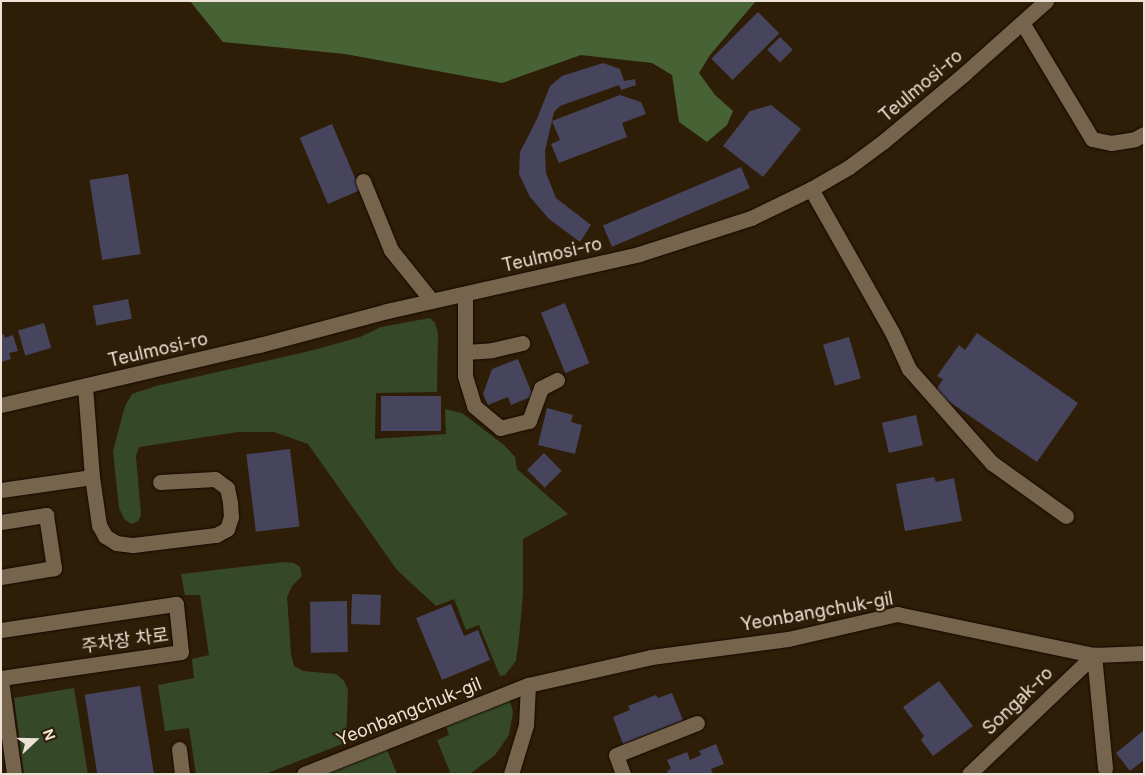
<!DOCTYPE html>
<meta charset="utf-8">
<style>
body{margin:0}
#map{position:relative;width:1145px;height:775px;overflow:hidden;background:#2e1e08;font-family:Inter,"Noto Sans KR",sans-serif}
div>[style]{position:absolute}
.green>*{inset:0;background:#354928}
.forest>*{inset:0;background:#476235}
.building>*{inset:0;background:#47445d;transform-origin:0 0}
.roads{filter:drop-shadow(0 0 1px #150800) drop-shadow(0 0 1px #150800)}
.minor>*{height:15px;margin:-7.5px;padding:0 7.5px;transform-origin:7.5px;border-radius:7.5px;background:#77644d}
span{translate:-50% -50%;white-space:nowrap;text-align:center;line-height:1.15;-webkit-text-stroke:4px #2e1e08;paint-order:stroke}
.street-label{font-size:18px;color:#ede2d5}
.frame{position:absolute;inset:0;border:2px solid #ede2d5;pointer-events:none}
.north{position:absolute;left:10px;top:715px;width:50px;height:50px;-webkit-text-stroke:4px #2e1e08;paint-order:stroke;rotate:69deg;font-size:14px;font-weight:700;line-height:20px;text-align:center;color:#ede2d5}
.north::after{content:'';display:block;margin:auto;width:18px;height:22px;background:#ede2d5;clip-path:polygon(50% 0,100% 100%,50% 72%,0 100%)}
</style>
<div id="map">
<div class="green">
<div style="clip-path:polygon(430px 318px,435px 323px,438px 333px,437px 392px,376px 393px,375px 439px,446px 434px,445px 409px,462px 413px,504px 445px,515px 457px,517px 469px,568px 514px,523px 539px,523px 594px,519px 638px,516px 661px,505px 675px,500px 676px,479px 625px,466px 630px,454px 599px,436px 606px,397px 570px,308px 444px,274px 432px,238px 432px,139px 447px,136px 456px,141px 515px,138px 521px,132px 524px,125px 520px,119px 508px,113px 451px,125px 406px,132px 394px,156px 386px,314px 350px,360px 337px,381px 327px)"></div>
<div style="clip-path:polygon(283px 562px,294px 563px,300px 567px,302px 576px,292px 586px,287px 597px,291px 654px,294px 666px,303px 671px,336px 674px,344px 681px,348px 690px,346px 739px,342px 744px,265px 774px,196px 774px,189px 728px,165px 731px,158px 685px,194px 678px,192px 659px,209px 655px,200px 595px,185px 595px,181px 574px)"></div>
<div style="clip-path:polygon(74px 688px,88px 774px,24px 774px,14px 698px)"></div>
<div style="clip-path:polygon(509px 698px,513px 712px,509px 735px,495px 755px,470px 774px,446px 774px,450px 772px,437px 740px,449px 735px,445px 723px)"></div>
<div style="clip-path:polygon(386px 747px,397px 774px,319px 774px)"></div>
</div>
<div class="forest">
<div style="clip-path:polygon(190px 1px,756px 1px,710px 55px,699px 73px,715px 95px,733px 111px,727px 125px,707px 142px,679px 122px,672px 75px,652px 63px,581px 55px,502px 83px,345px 54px,223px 42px)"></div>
</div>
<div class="building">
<div style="left:758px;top:12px;width:30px;height:66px;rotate:45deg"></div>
<div style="left:780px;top:37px;width:18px;height:18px;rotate:45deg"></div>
<div style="clip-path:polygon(603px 63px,620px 69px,624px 81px,635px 79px,636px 85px,621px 90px,619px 85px,560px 106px,554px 112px,545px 151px,546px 173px,556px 198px,591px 225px,580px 242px,549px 219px,530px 197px,519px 174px,520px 152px,537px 119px,550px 86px,562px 76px)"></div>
<div style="clip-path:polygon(620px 95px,641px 102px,646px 114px,622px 123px,627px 137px,559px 163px,551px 144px,560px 140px,552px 121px)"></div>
<div style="clip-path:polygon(771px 105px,801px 129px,763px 177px,723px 146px,750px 111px)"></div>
<div style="left:332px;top:124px;width:72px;height:35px;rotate:67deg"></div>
<div style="left:741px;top:167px;width:23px;height:150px;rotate:67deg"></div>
<div style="left:128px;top:174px;width:81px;height:39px;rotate:81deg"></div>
<div style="left:128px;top:299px;width:20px;height:36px;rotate:79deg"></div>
<div style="left:565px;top:303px;width:65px;height:26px;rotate:68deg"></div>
<div style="left:44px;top:323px;width:26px;height:27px;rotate:74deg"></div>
<div style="clip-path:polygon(977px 333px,1078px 403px,1037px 462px,935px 392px,943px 379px,937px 376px,959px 345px,965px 350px)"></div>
<div style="clip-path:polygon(4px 334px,5px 338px,13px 335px,18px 351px,9px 353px,11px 359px,1px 362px,1px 335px)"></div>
<div style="left:849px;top:337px;width:43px;height:27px;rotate:74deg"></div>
<div style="clip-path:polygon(518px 359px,533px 396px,511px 405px,508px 397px,488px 405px,483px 394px,492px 369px)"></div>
<div style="left:441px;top:396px;width:35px;height:60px;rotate:90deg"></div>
<div style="clip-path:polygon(547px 408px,573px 415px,571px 422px,582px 425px,575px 454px,538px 445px)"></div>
<div style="left:916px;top:415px;width:31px;height:35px;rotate:77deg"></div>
<div style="left:290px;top:449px;width:78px;height:44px;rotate:83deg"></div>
<div style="left:544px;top:453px;width:25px;height:24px;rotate:45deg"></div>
<div style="clip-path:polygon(934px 477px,936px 482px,954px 478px,962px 521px,905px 531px,896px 484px)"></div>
<div style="left:352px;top:594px;width:29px;height:30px;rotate:2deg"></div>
<div style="left:347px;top:601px;width:51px;height:37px;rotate:89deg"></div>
<div style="clip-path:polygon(451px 604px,464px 636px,478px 630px,490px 660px,442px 680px,416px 618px)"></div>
<div style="clip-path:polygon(939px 681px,973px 726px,933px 756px,921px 740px,924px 736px,903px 707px)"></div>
<div style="left:140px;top:686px;width:89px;height:56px;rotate:81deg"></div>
<div style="clip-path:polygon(672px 693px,683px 720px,623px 744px,613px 717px,630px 710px,628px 706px,656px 695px,658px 698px)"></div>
<div style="clip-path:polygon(1144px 730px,1144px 760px,1130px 771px,1116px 753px)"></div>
<div style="clip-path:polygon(716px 744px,724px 764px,711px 769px,713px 774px,668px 774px,667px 771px,671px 769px,667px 760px,687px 752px,690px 760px,701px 755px,699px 751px)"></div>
</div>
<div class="roads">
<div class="minor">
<div style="left:1023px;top:24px;width:134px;rotate:59deg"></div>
<div style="left:1092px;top:139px;width:19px;rotate:12deg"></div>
<div style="left:1111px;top:143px;width:24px;rotate:-9deg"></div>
<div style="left:1135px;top:139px;width:10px;rotate:-29deg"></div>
<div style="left:363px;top:181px;width:74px;rotate:67.9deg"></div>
<div style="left:391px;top:250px;width:65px;rotate:51.2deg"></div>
<div style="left:811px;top:189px;width:164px;rotate:60.5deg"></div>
<div style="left:892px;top:332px;width:41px;rotate:65.3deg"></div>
<div style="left:909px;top:369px;width:125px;rotate:48.6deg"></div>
<div style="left:992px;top:463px;width:91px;rotate:35.6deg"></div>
<div style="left:465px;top:294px;width:82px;rotate:90deg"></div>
<div style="left:465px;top:376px;width:31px;rotate:73deg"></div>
<div style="left:474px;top:406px;width:34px;rotate:40deg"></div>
<div style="left:500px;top:428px;width:30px;rotate:-14deg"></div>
<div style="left:529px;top:421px;width:35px;rotate:-70deg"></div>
<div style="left:541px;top:388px;width:18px;rotate:-27deg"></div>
<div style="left:466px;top:352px;width:26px;rotate:-4deg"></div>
<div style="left:492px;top:350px;width:31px;rotate:-13deg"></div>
<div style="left:1px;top:405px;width:265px;rotate:-13.1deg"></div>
<div style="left:259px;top:345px;width:132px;rotate:-14.9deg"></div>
<div style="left:387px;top:311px;width:258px;rotate:-12.7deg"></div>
<div style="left:639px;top:254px;width:118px;rotate:-17.8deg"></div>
<div style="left:751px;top:218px;width:67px;rotate:-25.8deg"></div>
<div style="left:811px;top:189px;width:44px;rotate:-30.1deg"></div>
<div style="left:849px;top:167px;width:44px;rotate:-36.6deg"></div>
<div style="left:884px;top:141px;width:104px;rotate:-39.9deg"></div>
<div style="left:964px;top:74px;width:110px;rotate:-41.7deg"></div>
<div style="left:92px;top:477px;width:49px;rotate:81.7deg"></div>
<div style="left:99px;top:525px;width:13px;rotate:61deg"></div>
<div style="left:105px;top:536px;width:13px;rotate:32deg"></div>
<div style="left:116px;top:543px;width:17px;rotate:7deg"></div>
<div style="left:133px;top:545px;width:84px;rotate:-6.9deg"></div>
<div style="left:216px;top:535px;width:13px;rotate:-29deg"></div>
<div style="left:227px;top:529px;width:13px;rotate:-72deg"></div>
<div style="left:231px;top:517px;width:15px;rotate:-94deg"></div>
<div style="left:230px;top:502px;width:14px;rotate:-102deg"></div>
<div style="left:227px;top:488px;width:15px;rotate:-143deg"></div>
<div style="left:215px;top:479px;width:55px;rotate:176.9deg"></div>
<div style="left:1px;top:490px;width:92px;rotate:-8.1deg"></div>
<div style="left:92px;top:477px;width:91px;rotate:-94.4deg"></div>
<div style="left:1px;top:522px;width:46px;rotate:-8.8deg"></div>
<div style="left:46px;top:515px;width:54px;rotate:81.4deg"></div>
<div style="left:54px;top:568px;width:54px;rotate:170.4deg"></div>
<div style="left:1px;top:630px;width:177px;rotate:-8.5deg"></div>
<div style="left:176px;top:604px;width:48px;rotate:84.1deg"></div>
<div style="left:181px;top:652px;width:182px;rotate:171.8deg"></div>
<div style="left:1094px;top:655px;width:114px;rotate:84.4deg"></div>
<div style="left:1px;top:680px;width:95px;rotate:82.1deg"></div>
<div style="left:179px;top:749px;width:25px;rotate:83deg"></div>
<div style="left:304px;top:774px;width:241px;rotate:-21.7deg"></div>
<div style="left:528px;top:685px;width:126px;rotate:-12.8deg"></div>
<div style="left:651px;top:657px;width:138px;rotate:-7.5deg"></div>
<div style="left:788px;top:639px;width:112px;rotate:-12.9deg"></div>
<div style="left:897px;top:614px;width:201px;rotate:11.8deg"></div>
<div style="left:1094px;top:655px;width:50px;rotate:-2.3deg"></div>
<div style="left:511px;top:774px;width:51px;rotate:-73deg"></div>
<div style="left:526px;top:725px;width:40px;rotate:-87.1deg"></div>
<div style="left:623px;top:774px;width:20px;rotate:-110deg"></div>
<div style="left:616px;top:755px;width:87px;rotate:-21.6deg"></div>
<div style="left:969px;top:774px;width:173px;rotate:-43.6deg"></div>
</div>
</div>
<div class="street-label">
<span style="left:921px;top:86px;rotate:-40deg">Teulmosi-ro</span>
<span style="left:552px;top:255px;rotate:-13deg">Teulmosi-ro</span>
<span style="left:158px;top:350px;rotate:-13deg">Teulmosi-ro</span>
<span style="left:817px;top:612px;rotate:-10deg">Yeonbangchuk-gil</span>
<span style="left:125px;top:641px;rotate:-8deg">주차장 차로</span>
<span style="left:1018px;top:701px;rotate:-44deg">Songak-ro</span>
<span style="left:409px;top:712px;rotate:-22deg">Yeonbangchuk-gil</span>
</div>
<div class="frame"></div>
<div class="north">N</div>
</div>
